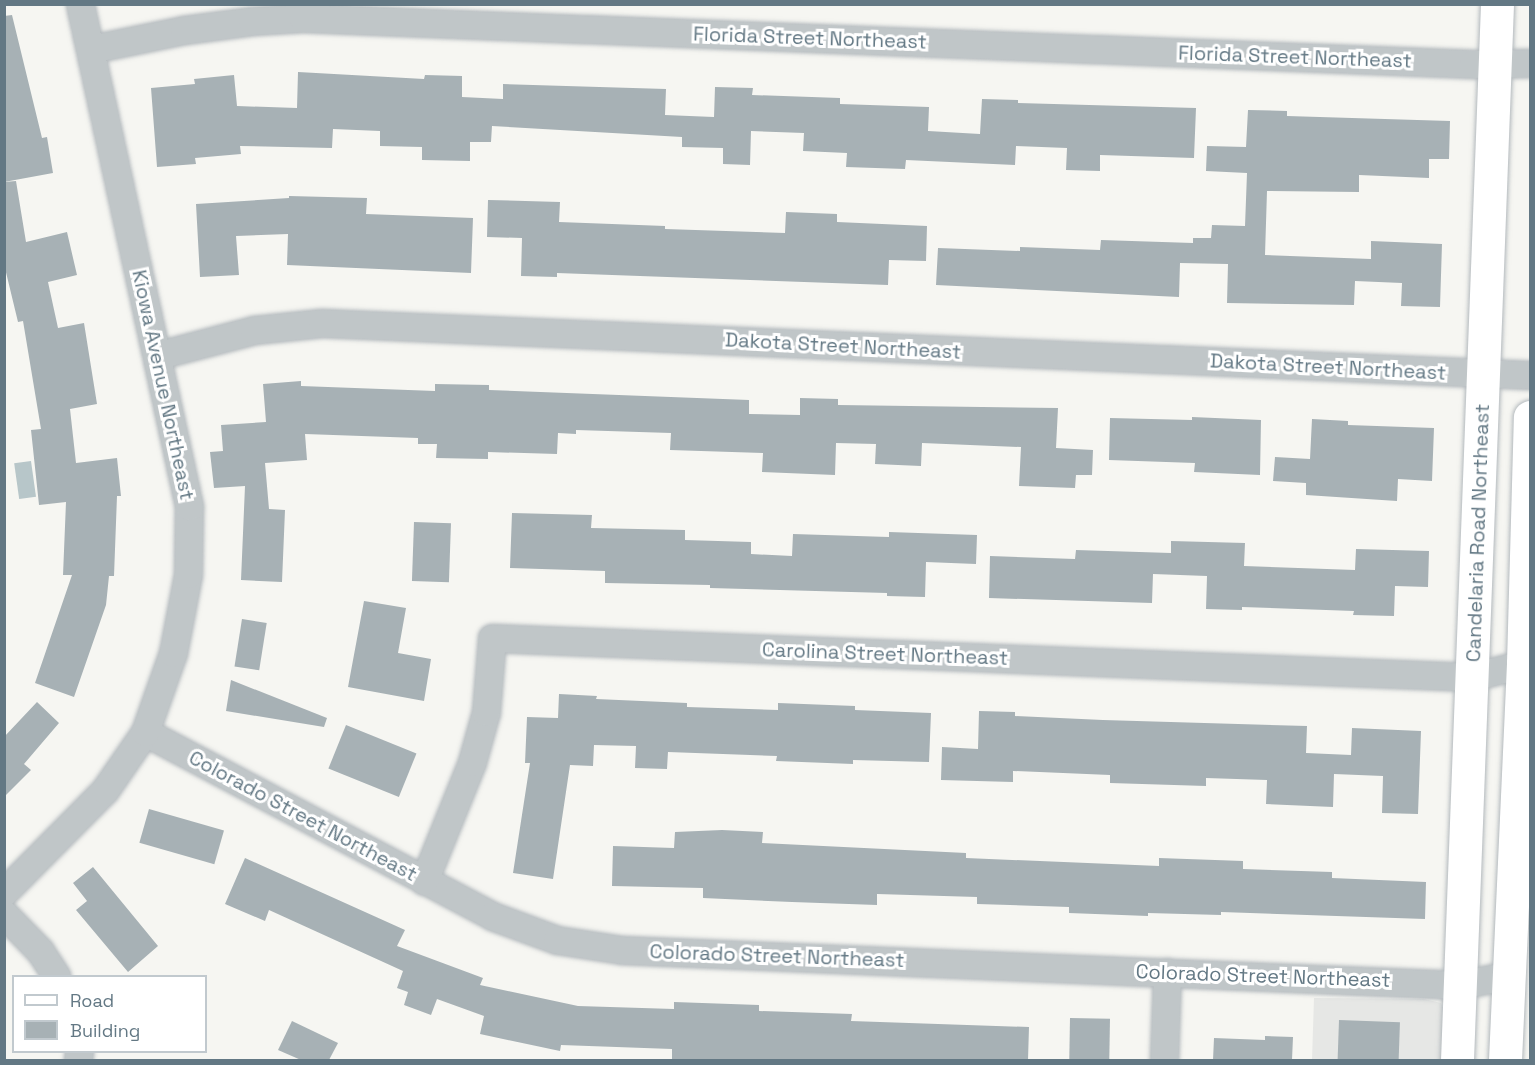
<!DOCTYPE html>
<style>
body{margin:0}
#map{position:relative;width:1535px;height:1065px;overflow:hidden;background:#f6f6f2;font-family:"Space Grotesk",sans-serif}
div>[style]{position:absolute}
.built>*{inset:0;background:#e6e7e5}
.water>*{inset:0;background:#b7c6c9;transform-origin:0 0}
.building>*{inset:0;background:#a7b1b5;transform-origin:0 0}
.roads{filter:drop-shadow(0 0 2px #b3b9bd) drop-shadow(0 0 2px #b3b9bd)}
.minor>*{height:27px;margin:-13.5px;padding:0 13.5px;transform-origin:13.5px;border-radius:13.5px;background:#c0c6c8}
.secondary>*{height:33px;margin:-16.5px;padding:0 16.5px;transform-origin:16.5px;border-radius:16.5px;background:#fff}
span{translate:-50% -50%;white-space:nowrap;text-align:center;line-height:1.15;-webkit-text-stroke:6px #fff;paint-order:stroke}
.street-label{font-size:20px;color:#637884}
.frame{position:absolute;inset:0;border:6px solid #637884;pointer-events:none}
.legend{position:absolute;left:12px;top:975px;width:195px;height:78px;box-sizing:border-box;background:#fff;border:2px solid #c1c9ce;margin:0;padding:8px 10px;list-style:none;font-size:18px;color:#637884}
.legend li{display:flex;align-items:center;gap:12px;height:30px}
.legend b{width:30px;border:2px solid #c1c9ce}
</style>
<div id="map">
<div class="built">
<div style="clip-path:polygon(1314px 998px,1424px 999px,1441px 1003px,1447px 1017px,1445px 1060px,1312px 1060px)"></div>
</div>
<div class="water">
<div style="left:31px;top:461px;width:36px;height:17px;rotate:82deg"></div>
</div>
<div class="building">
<div style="clip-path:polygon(12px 15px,42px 138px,47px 137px,53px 173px,4px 182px,4px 16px)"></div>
<div style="clip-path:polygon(298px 72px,424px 79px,425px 75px,462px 76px,462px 97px,503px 99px,503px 84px,666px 89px,665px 115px,714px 117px,715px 87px,753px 88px,752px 95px,840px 98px,840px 104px,929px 107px,928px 131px,980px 134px,982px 99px,1018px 100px,1018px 103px,1196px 108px,1194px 158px,1100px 155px,1100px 171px,1066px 170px,1067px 148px,1016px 146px,1015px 165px,906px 160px,905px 169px,846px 167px,847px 153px,803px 151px,804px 133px,751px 131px,750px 165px,723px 164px,723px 148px,682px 147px,682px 137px,492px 126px,491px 142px,470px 142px,470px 161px,422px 160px,422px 147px,380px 146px,380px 131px,333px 129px,332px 148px,240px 146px,241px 154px,195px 158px,196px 164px,157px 167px,151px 88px,195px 84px,194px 79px,234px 75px,237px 106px,297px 108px)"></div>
<div style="clip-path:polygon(1248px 110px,1287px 111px,1287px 116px,1450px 121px,1449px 159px,1429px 159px,1429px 178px,1359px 175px,1359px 192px,1267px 191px,1265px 255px,1371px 259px,1371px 241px,1442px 244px,1440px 307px,1401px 306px,1402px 283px,1355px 281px,1354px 305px,1227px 303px,1228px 264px,1180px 263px,1179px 297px,936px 285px,938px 248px,1020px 251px,1020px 247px,1100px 250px,1101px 240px,1193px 243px,1193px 238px,1211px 238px,1212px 225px,1245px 226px,1247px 173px,1206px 171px,1207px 146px,1246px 147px)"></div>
<div style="clip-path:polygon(16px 181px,26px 242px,67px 232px,77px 275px,48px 282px,58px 328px,84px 323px,97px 404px,70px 409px,76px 463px,117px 458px,121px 496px,117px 496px,114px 576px,109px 576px,106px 605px,74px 697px,35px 683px,72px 575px,63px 575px,66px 502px,39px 505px,31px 430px,41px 429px,23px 321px,18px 322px,4px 264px,4px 182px)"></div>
<div style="clip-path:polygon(289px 196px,367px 198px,366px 214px,473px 218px,471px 273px,287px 265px,288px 234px,236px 236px,239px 275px,200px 277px,196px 204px,289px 198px)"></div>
<div style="clip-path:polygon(488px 200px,560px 202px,559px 222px,665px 226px,665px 229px,785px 233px,786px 212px,837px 214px,837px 222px,927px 226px,926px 261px,889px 260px,888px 285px,557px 273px,557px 277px,521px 276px,522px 238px,487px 237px)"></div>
<div style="clip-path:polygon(301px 381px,301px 386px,435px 391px,435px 384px,489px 385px,489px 390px,749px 400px,749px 414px,800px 415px,800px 398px,838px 399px,838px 405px,1058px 408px,1056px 448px,1093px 450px,1092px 475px,1076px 475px,1075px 488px,1019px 486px,1021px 447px,922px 443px,921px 466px,875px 464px,876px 444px,836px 443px,835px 475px,762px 472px,763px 453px,670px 450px,671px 433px,576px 430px,576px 434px,558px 433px,557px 454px,488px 452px,488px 459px,436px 458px,437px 444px,418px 444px,418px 438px,305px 434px,307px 460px,265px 463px,269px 509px,285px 510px,282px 582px,241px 580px,245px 486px,214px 488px,210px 452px,223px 451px,221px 425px,266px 422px,263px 384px)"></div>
<div style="clip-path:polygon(1192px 417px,1261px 420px,1260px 475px,1194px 472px,1195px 463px,1109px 460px,1110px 418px,1192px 420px)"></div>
<div style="clip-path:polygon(1312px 419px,1348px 421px,1348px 425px,1434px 428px,1432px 481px,1398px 479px,1397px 501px,1306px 495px,1306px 483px,1273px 481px,1275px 457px,1310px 459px)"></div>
<div style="clip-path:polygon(512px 513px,592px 515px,591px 528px,685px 530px,685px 540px,751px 542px,751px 554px,792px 556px,793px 534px,889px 537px,889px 532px,977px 535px,976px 564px,926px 562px,925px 597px,887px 596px,887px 593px,710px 588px,710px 585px,605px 583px,605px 571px,510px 568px)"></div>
<div style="left:414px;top:522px;width:37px;height:59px;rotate:2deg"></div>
<div style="clip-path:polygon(1171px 541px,1245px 543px,1244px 566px,1355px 570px,1356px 549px,1429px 551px,1428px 587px,1395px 586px,1394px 616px,1353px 615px,1354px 611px,1242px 607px,1242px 610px,1206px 609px,1207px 576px,1153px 574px,1152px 603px,989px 598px,990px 556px,1075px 559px,1076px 550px,1171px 553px)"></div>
<div style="clip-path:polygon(364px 601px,406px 608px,398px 653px,431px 659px,424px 701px,348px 687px)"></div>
<div style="left:242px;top:619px;width:25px;height:48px;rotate:9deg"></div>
<div style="clip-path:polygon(231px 680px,327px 718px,324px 727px,226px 711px)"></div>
<div style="clip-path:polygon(559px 694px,597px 696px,596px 699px,687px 703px,687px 707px,778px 710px,778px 703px,855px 706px,855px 710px,931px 713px,929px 762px,853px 760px,853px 764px,776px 761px,777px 756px,668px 752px,667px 769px,635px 768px,636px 746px,594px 745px,593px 766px,570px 765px,553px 879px,513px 873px,530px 763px,525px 763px,527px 717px,558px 718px)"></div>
<div style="clip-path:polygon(37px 702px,59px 723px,24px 764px,31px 770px,4px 797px,4px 737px)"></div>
<div style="clip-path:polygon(979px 711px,1015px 712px,1015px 716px,1103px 720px,1307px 726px,1306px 753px,1351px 755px,1352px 728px,1421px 731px,1418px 814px,1382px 813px,1383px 776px,1334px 774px,1333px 807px,1266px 804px,1267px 780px,1206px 778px,1206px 786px,1110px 783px,1110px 775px,1013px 771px,1013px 782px,941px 780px,942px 747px,978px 749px)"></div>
<div style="left:346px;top:725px;width:76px;height:47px;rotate:22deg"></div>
<div style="left:149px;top:809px;width:78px;height:35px;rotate:16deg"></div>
<div style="clip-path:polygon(722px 830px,763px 832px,762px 843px,966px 853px,966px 858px,1159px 866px,1159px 858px,1243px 861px,1243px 869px,1332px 872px,1332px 878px,1426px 882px,1425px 919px,1221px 912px,1221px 915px,1148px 913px,1148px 916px,1069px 913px,1069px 907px,977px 904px,977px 897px,877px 894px,877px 905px,792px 902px,703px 898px,703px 888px,612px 886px,613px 846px,674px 848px,675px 832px)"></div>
<div style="clip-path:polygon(245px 858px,405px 930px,397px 946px,483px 978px,480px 985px,578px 1006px,674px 1009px,674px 1002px,759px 1005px,759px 1011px,852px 1014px,851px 1021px,1029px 1027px,1028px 1060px,672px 1059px,672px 1049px,561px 1045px,560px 1051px,480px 1034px,484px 1016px,437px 999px,431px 1015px,404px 1005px,408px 992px,397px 988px,403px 971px,269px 910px,265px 921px,225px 904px)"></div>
<div style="clip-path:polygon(93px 867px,158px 946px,128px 972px,76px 910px,87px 901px,73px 883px)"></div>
<div style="left:1070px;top:1018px;width:40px;height:42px;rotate:1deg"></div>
<div style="left:1339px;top:1020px;width:61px;height:40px;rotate:2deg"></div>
<div style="clip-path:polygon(292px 1021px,338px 1043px,329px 1060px,301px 1060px,278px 1050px)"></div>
<div style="clip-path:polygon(1265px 1036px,1293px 1037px,1292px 1060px,1213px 1060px,1214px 1038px,1265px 1040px)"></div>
</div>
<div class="roads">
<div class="minor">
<div style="left:91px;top:49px;width:95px;rotate:-11.5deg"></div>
<div style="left:184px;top:30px;width:69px;rotate:-7.5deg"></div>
<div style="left:252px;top:21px;width:51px;rotate:-3.4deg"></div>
<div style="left:303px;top:18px;width:1171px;rotate:2.25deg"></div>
<div style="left:1473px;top:64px;width:57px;rotate:-1deg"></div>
<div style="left:159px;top:355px;width:98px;rotate:-14.7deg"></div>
<div style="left:254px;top:330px;width:68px;rotate:-5.9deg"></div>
<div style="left:322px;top:323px;width:1209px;rotate:2.46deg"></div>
<div style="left:145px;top:732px;width:393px;rotate:27.9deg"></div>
<div style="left:492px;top:916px;width:69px;rotate:20.3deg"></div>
<div style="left:557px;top:940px;width:66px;rotate:8.7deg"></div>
<div style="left:622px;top:950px;width:839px;rotate:2.39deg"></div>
<div style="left:1460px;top:985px;width:50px;rotate:-11.5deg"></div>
<div style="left:424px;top:881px;width:128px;rotate:-68deg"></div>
<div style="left:472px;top:762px;width:52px;rotate:-74.4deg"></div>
<div style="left:486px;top:712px;width:74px;rotate:-85.4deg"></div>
<div style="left:492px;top:638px;width:981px;rotate:2.28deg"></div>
<div style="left:1472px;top:677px;width:60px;rotate:-14.5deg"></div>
<div style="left:4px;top:892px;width:144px;rotate:-45.3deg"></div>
<div style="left:105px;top:790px;width:70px;rotate:-55.4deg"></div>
<div style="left:145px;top:732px;width:84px;rotate:-70.5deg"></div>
<div style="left:173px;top:653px;width:80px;rotate:-79.2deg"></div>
<div style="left:188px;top:574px;width:68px;rotate:-89.2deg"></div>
<div style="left:189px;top:506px;width:514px;rotate:-102.25deg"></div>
<div style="left:4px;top:914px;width:52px;rotate:45.8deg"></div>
<div style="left:40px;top:951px;width:30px;rotate:57deg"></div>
<div style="left:78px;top:1060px;width:8px;rotate:-83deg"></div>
<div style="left:1164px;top:1060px;width:88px;rotate:-88deg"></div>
</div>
<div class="secondary">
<div style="left:1457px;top:1060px;width:1057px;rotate:-87.83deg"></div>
<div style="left:1505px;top:1060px;width:397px;rotate:-87.4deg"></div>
<div style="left:1523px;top:663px;width:246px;rotate:-88.4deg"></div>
</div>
</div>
<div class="street-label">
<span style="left:810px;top:38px;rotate:2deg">Florida Street Northeast</span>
<span style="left:1295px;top:57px;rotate:2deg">Florida Street Northeast</span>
<span style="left:843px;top:346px;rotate:3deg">Dakota Street Northeast</span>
<span style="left:1328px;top:367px;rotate:3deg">Dakota Street Northeast</span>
<span style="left:163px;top:385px;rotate:78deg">Kiowa Avenue Northeast</span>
<span style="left:1478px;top:533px;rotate:-88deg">Candelaria Road Northeast</span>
<span style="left:885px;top:654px;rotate:2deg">Carolina Street Northeast</span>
<span style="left:303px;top:816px;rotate:28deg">Colorado Street Northeast</span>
<span style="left:777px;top:956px;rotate:2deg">Colorado Street Northeast</span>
<span style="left:1263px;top:976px;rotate:2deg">Colorado Street Northeast</span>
</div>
<div class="frame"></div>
<ul class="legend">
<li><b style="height:8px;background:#fff"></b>Road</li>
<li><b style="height:16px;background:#a7b1b5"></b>Building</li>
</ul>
</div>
